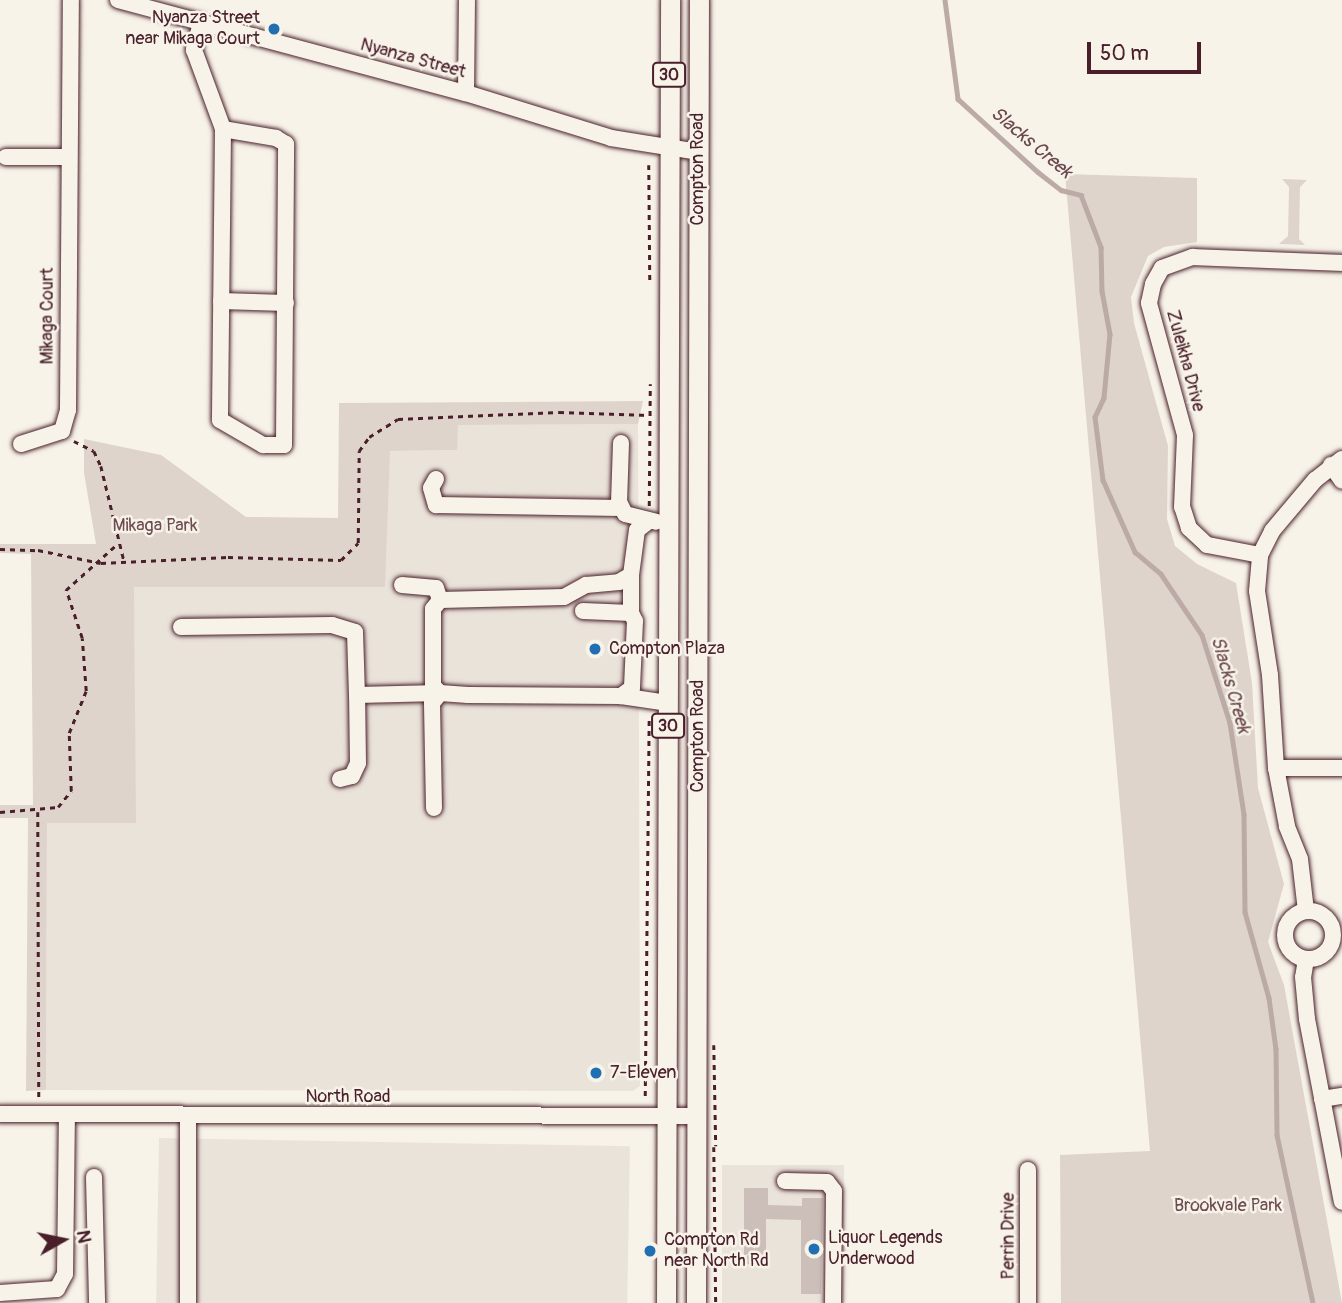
<!DOCTYPE html>
<style>
body{margin:0}
#map{position:relative;width:1342px;height:1303px;overflow:hidden;background:#f7f3e8;font-family:Pangolin,sans-serif}
div>[style]{position:absolute}
.built>*{inset:0;background:#eae3da;transform-origin:0 0}
.green>*{inset:0;background:#ded4cc}
.stream>*{height:4.5px;margin:-2.25px;padding:0 2.25px;transform-origin:2.25px;border-radius:2.25px;background:#bcaaa7}
.building>*{inset:0;background:#ccbfb9}
.path>*{height:2.5px;margin-top:-1.25px;transform-origin:0;background:repeating-linear-gradient(90deg,#4a1f2b 0 5px,transparent 0 10px)}
.roads{filter:drop-shadow(0 0 2px #4a1f2b) drop-shadow(0 0 2px #4a1f2b)}
.minor>*{height:16px;margin:-8px;padding:0 8px;transform-origin:8px;border-radius:8px;background:#f7f3e8}
.minor>.ring{margin:-8px;padding:0;box-sizing:content-box;background:none;border:16px solid #f7f3e8;border-radius:50%}
.major>*{height:19px;margin:-9.5px;padding:0 9.5px;transform-origin:9.5px;border-radius:9.5px;background:#f7f3e8}
.dots>*{width:19px;height:19px;translate:-50% -50%;box-sizing:border-box;border:4px solid #f7f3e8;border-radius:50%}
span{translate:-50% -50%;white-space:nowrap;text-align:center;line-height:1.15;-webkit-text-stroke:5px #f7f3e8;paint-order:stroke}
.shield-label span{padding:2px 5px;background:#f7f3e8;border:2px solid;border-radius:5px;-webkit-text-stroke-width:0}
.shield-label{font-size:16px;color:#4a1f2b;font-weight:700}
.poi-label{font-size:18px;color:#4a1f2b}
.right{translate:-100% -50%;text-align:right}
.left{translate:0 -50%;text-align:left}
.street-label{font-size:18px;color:#4a1f2b}
.park-label{font-size:18px;color:#6f4c53}
.water-label{font-size:19px;color:#6c4950;font-style:italic}
.north{position:absolute;left:28px;top:1205px;width:70px;height:70px;-webkit-text-stroke:5px #f7f3e8;paint-order:stroke;rotate:81deg;font-size:19px;font-weight:700;line-height:28px;text-align:center;color:#4a1f2b}
.north::after{content:'';display:block;margin:auto;width:24px;height:32px;background:#4a1f2b;clip-path:polygon(50% 0,100% 100%,50% 72%,0 100%)}
.scale{position:absolute;left:1087px;top:42px;width:114px;height:32px;box-sizing:border-box;border:4px solid #4a1f2b;border-top:0;padding-left:9px;font-size:21px;line-height:24px;white-space:nowrap;color:#4a1f2b;-webkit-text-stroke:5px #f7f3e8;paint-order:stroke}
</style>
<div id="map">
<div class="built">
<div style="clip-path:polygon(638px 424px,640px 1086px,633px 1091px,46px 1090px,47px 823px,135px 823px,134px 587px,384px 587px,389px 451px,457px 450px,457px 425px)"></div>
<div style="left:159px;top:1138px;width:471px;height:165px;rotate:1deg"></div>
<div style="left:722px;top:1165px;width:122px;height:138px"></div>
</div>
<div class="green">
<div style="clip-path:polygon(1065px 174px,1197px 178px,1197px 242px,1164px 247px,1148px 256px,1131px 297px,1134px 323px,1168px 446px,1167px 519px,1175px 546px,1197px 564px,1236px 583px,1252px 683px,1258px 788px,1284px 884px,1268px 942px,1284px 985px,1342px 1303px,1061px 1303px,1060px 1155px,1150px 1151px)"></div>
<div style="clip-path:polygon(1282px 179px,1307px 180px,1300px 187px,1299px 239px,1305px 245px,1279px 244px,1288px 236px,1289px 187px)"></div>
<div style="clip-path:polygon(643px 401px,638px 424px,458px 425px,457px 450px,390px 451px,385px 587px,134px 587px,136px 823px,47px 823px,46px 1090px,26px 1091px,28px 818px,0 818px,0 805px,33px 805px,31px 554px,0 553px,0 544px,96px 544px,84px 473px,84px 439px,161px 455px,246px 517px,338px 518px,339px 403px)"></div>
</div>
<div class="stream">
<div style="left:945px;top:0;width:100px;rotate:82.5deg"></div>
<div style="left:958px;top:99px;width:108px;rotate:42.4deg"></div>
<div style="left:1038px;top:172px;width:29px;rotate:38deg"></div>
<div style="left:1061px;top:190px;width:21px;rotate:14deg"></div>
<div style="left:1081px;top:195px;width:56px;rotate:69deg"></div>
<div style="left:1101px;top:247px;width:44px;rotate:88.7deg"></div>
<div style="left:1102px;top:291px;width:44px;rotate:79.5deg"></div>
<div style="left:1110px;top:334px;width:64px;rotate:95.4deg"></div>
<div style="left:1104px;top:398px;width:21px;rotate:115deg"></div>
<div style="left:1095px;top:417px;width:64px;rotate:82.8deg"></div>
<div style="left:1103px;top:480px;width:79px;rotate:66deg"></div>
<div style="left:1135px;top:552px;width:34px;rotate:40deg"></div>
<div style="left:1161px;top:574px;width:73px;rotate:56.1deg"></div>
<div style="left:1202px;top:635px;width:92px;rotate:72.3deg"></div>
<div style="left:1230px;top:723px;width:93px;rotate:81.3deg"></div>
<div style="left:1244px;top:815px;width:97px;rotate:89.4deg"></div>
<div style="left:1245px;top:912px;width:89px;rotate:74.4deg"></div>
<div style="left:1269px;top:998px;width:51px;rotate:82.2deg"></div>
<div style="left:1276px;top:1049px;width:86px;rotate:89.3deg"></div>
<div style="left:1277px;top:1135px;width:172px;rotate:77.9deg"></div>
</div>
<div class="building">
<div style="clip-path:polygon(744px 1188px,768px 1188px,768px 1205px,802px 1206px,802px 1198px,823px 1198px,821px 1294px,801px 1294px,801px 1220px,766px 1219px,766px 1264px,744px 1264px)"></div>
</div>
<div class="path">
<div style="left:649px;top:165px;width:117px;rotate:89.5deg"></div>
<div style="left:74px;top:441px;width:22px;rotate:27deg"></div>
<div style="left:94px;top:451px;width:17px;rotate:65deg"></div>
<div style="left:101px;top:466px;width:97px;rotate:76.3deg"></div>
<div style="left:649px;top:506px;width:122px;rotate:-89.5deg"></div>
<div style="left:0;top:549px;width:38px;rotate:2deg"></div>
<div style="left:38px;top:550px;width:64px;rotate:11.7deg"></div>
<div style="left:101px;top:563px;width:127px;rotate:-2.7deg"></div>
<div style="left:228px;top:557px;width:113px;rotate:1.5deg"></div>
<div style="left:341px;top:560px;width:24px;rotate:-45deg"></div>
<div style="left:358px;top:543px;width:92px;rotate:-89.4deg"></div>
<div style="left:359px;top:451px;width:17px;rotate:-54deg"></div>
<div style="left:369px;top:437px;width:34px;rotate:-32deg"></div>
<div style="left:398px;top:419px;width:161px;rotate:-2.5deg"></div>
<div style="left:559px;top:412px;width:90px;rotate:1.9deg"></div>
<div style="left:0;top:812px;width:58px;rotate:-4.9deg"></div>
<div style="left:58px;top:807px;width:21px;rotate:-51deg"></div>
<div style="left:71px;top:791px;width:58px;rotate:-92deg"></div>
<div style="left:69px;top:733px;width:45px;rotate:-68deg"></div>
<div style="left:86px;top:691px;width:53px;rotate:-94.3deg"></div>
<div style="left:82px;top:638px;width:51px;rotate:-108.4deg"></div>
<div style="left:66px;top:590px;width:69px;rotate:-42deg"></div>
<div style="left:38px;top:812px;width:286px;rotate:89.8deg"></div>
<div style="left:714px;top:1045px;width:101px;rotate:88.9deg"></div>
<div style="left:645px;top:1096px;width:380px;rotate:-89.4deg"></div>
<div style="left:714px;top:1147px;width:156px;rotate:89.3deg"></div>
</div>
<div class="roads">
<div class="minor">
<div style="left:118px;top:0;width:360px;rotate:15deg"></div>
<div style="left:466px;top:93px;width:152px;rotate:17.2deg"></div>
<div style="left:611px;top:138px;width:88px;rotate:9.1deg"></div>
<div style="left:201px;top:23px;width:28px;rotate:105deg"></div>
<div style="left:194px;top:50px;width:84px;rotate:69.8deg"></div>
<div style="left:223px;top:129px;width:291px;rotate:90.6deg"></div>
<div style="left:220px;top:420px;width:50px;rotate:30.2deg"></div>
<div style="left:263px;top:445px;width:21px"></div>
<div style="left:284px;top:445px;width:301px;rotate:-89.6deg"></div>
<div style="left:286px;top:144px;width:12px;rotate:-149deg"></div>
<div style="left:276px;top:138px;width:54px;rotate:-170.4deg"></div>
<div style="left:466px;top:93px;width:93px;rotate:-89.4deg"></div>
<div style="left:6px;top:157px;width:60px"></div>
<div style="left:221px;top:301px;width:65px;rotate:1.8deg"></div>
<div style="left:621px;top:443px;width:59px;rotate:91.9deg"></div>
<div style="left:619px;top:502px;width:13px;rotate:63deg"></div>
<div style="left:625px;top:514px;width:32px;rotate:14deg"></div>
<div style="left:21px;top:444px;width:43px;rotate:-17.6deg"></div>
<div style="left:62px;top:431px;width:22px;rotate:-74deg"></div>
<div style="left:68px;top:410px;width:410px;rotate:-89.6deg"></div>
<div style="left:1331px;top:465px;width:19px;rotate:55deg"></div>
<div style="left:436px;top:479px;width:10px;rotate:119deg"></div>
<div style="left:431px;top:488px;width:18px;rotate:74deg"></div>
<div style="left:436px;top:505px;width:185px;rotate:0.9deg"></div>
<div style="left:1260px;top:555px;width:54px;rotate:-169.3deg"></div>
<div style="left:1207px;top:545px;width:25px;rotate:-137deg"></div>
<div style="left:1189px;top:528px;width:22px;rotate:-108deg"></div>
<div style="left:1182px;top:507px;width:72px;rotate:-87.6deg"></div>
<div style="left:1185px;top:435px;width:137px;rotate:-105.3deg"></div>
<div style="left:1149px;top:303px;width:19px;rotate:-78deg"></div>
<div style="left:1153px;top:284px;width:18px;rotate:-61deg"></div>
<div style="left:1162px;top:268px;width:33px;rotate:-20deg"></div>
<div style="left:1193px;top:257px;width:149px;rotate:2.3deg"></div>
<div style="left:631px;top:575px;width:38px;rotate:90deg"></div>
<div style="left:402px;top:585px;width:34px;rotate:5deg"></div>
<div style="left:436px;top:588px;width:13px;rotate:72deg"></div>
<div style="left:583px;top:611px;width:48px;rotate:2.4deg"></div>
<div style="left:631px;top:613px;width:9px;rotate:63deg"></div>
<div style="left:635px;top:621px;width:67px;rotate:92.6deg"></div>
<div style="left:632px;top:688px;width:14px;rotate:144deg"></div>
<div style="left:621px;top:696px;width:153px;rotate:-179.6deg"></div>
<div style="left:468px;top:695px;width:28px;rotate:-176deg"></div>
<div style="left:440px;top:693px;width:10px;rotate:-135deg"></div>
<div style="left:433px;top:686px;width:77px;rotate:-90deg"></div>
<div style="left:433px;top:609px;width:11px;rotate:-52deg"></div>
<div style="left:440px;top:600px;width:124px;rotate:-1.4deg"></div>
<div style="left:564px;top:597px;width:25px;rotate:-29deg"></div>
<div style="left:586px;top:585px;width:33px;rotate:-5deg"></div>
<div style="left:619px;top:582px;width:14px;rotate:-30deg"></div>
<div style="left:631px;top:575px;width:45px;rotate:-82.4deg"></div>
<div style="left:637px;top:530px;width:15px;rotate:-37deg"></div>
<div style="left:181px;top:627px;width:151px;rotate:-0.8deg"></div>
<div style="left:332px;top:625px;width:24px;rotate:17deg"></div>
<div style="left:355px;top:632px;width:63px;rotate:88.2deg"></div>
<div style="left:357px;top:695px;width:83px;rotate:-1.4deg"></div>
<div style="left:621px;top:696px;width:48px;rotate:8.5deg"></div>
<div style="left:1276px;top:768px;width:66px"></div>
<div style="left:340px;top:779px;width:12px;rotate:-14deg"></div>
<div style="left:352px;top:776px;width:14px;rotate:-65deg"></div>
<div style="left:358px;top:763px;width:68px;rotate:-90.8deg"></div>
<div style="left:434px;top:808px;width:105px;rotate:-91.1deg"></div>
<div style="left:432px;top:703px;width:13px;rotate:-51deg"></div>
<div class="ring" style="left:1285px;top:911px;width:32px;height:32px"></div>
<div style="left:1306px;top:911px;width:52px;rotate:-96.6deg"></div>
<div style="left:1300px;top:859px;width:35px;rotate:-112deg"></div>
<div style="left:1287px;top:826px;width:59px;rotate:-100.7deg"></div>
<div style="left:1276px;top:768px;width:93px;rotate:-93.7deg"></div>
<div style="left:1270px;top:675px;width:85px;rotate:-98.8deg"></div>
<div style="left:1257px;top:591px;width:36px;rotate:-85deg"></div>
<div style="left:1260px;top:555px;width:27px;rotate:-63deg"></div>
<div style="left:1272px;top:531px;width:67px;rotate:-49.9deg"></div>
<div style="left:1315px;top:480px;width:34px;rotate:-38deg"></div>
<div style="left:1306px;top:959px;width:18px;rotate:99deg"></div>
<div style="left:1303px;top:977px;width:42px;rotate:84.6deg"></div>
<div style="left:1307px;top:1019px;width:186px;rotate:79.2deg"></div>
<div style="left:1322px;top:1099px;width:20px;rotate:-9deg"></div>
<div style="left:0;top:1114px;width:697px;rotate:0.16deg"></div>
<div style="left:188px;top:1116px;width:187px;rotate:90deg"></div>
<div style="left:94px;top:1177px;width:126px;rotate:88.6deg"></div>
<div style="left:785px;top:1181px;width:42px;rotate:1.4deg"></div>
<div style="left:827px;top:1182px;width:11px;rotate:52deg"></div>
<div style="left:834px;top:1191px;width:112px;rotate:90.5deg"></div>
<div style="left:0;top:1293px;width:57px;rotate:-4deg"></div>
<div style="left:57px;top:1289px;width:17px;rotate:-62deg"></div>
<div style="left:65px;top:1274px;width:158px;rotate:-89.3deg"></div>
<div style="left:1028px;top:1303px;width:133px;rotate:-90deg"></div>
</div>
<div class="major">
<div style="left:666px;top:1303px;width:1303px;rotate:-89.82deg"></div>
<div style="left:696px;top:1303px;width:1303px;rotate:-89.87deg"></div>
</div>
</div>
<div class="dots">
<div style="left:274px;top:29px;background:#1f6fb2"></div>
<div style="left:595px;top:649px;background:#1f6fb2"></div>
<div style="left:596px;top:1073px;background:#1f6fb2"></div>
<div style="left:814px;top:1249px;background:#1f6fb2"></div>
<div style="left:650px;top:1251px;background:#1f6fb2"></div>
</div>
<div class="shield-label">
<span style="left:669px;top:75px">30</span>
<span style="left:668px;top:726px">30</span>
</div>
<div class="poi-label">
<span class="right" style="left:260px;top:29px">Nyanza Street<br>near Mikaga Court</span>
<span class="left" style="left:609px;top:649px">Compton Plaza</span>
<span class="left" style="left:610px;top:1073px">7-Eleven</span>
<span class="left" style="left:828px;top:1249px">Liquor Legends<br>Underwood</span>
<span class="left" style="left:664px;top:1251px">Compton Rd<br>near North Rd</span>
</div>
<div class="street-label">
<span style="left:413px;top:59px;rotate:15deg">Nyanza Street</span>
<span style="left:698px;top:169px;rotate:-90deg">Compton Road</span>
<span style="left:48px;top:316px;rotate:-90deg">Mikaga Court</span>
<span style="left:1185px;top:361px;rotate:75deg">Zuleikha Drive</span>
<span style="left:698px;top:736px;rotate:-90deg">Compton Road</span>
<span style="left:348px;top:1097px">North Road</span>
<span style="left:1009px;top:1236px;rotate:-90deg">Perrin Drive</span>
</div>
<div class="park-label">
<span style="left:155px;top:526px">Mikaga Park</span>
<span style="left:1228px;top:1206px">Brookvale Park</span>
</div>
<div class="water-label">
<span style="left:1031px;top:143px;rotate:40deg">Slacks Creek</span>
<span style="left:1230px;top:685px;rotate:74deg">Slacks Creek</span>
</div>
<div class="north">N</div>
<div class="scale">50 m</div>
</div>
